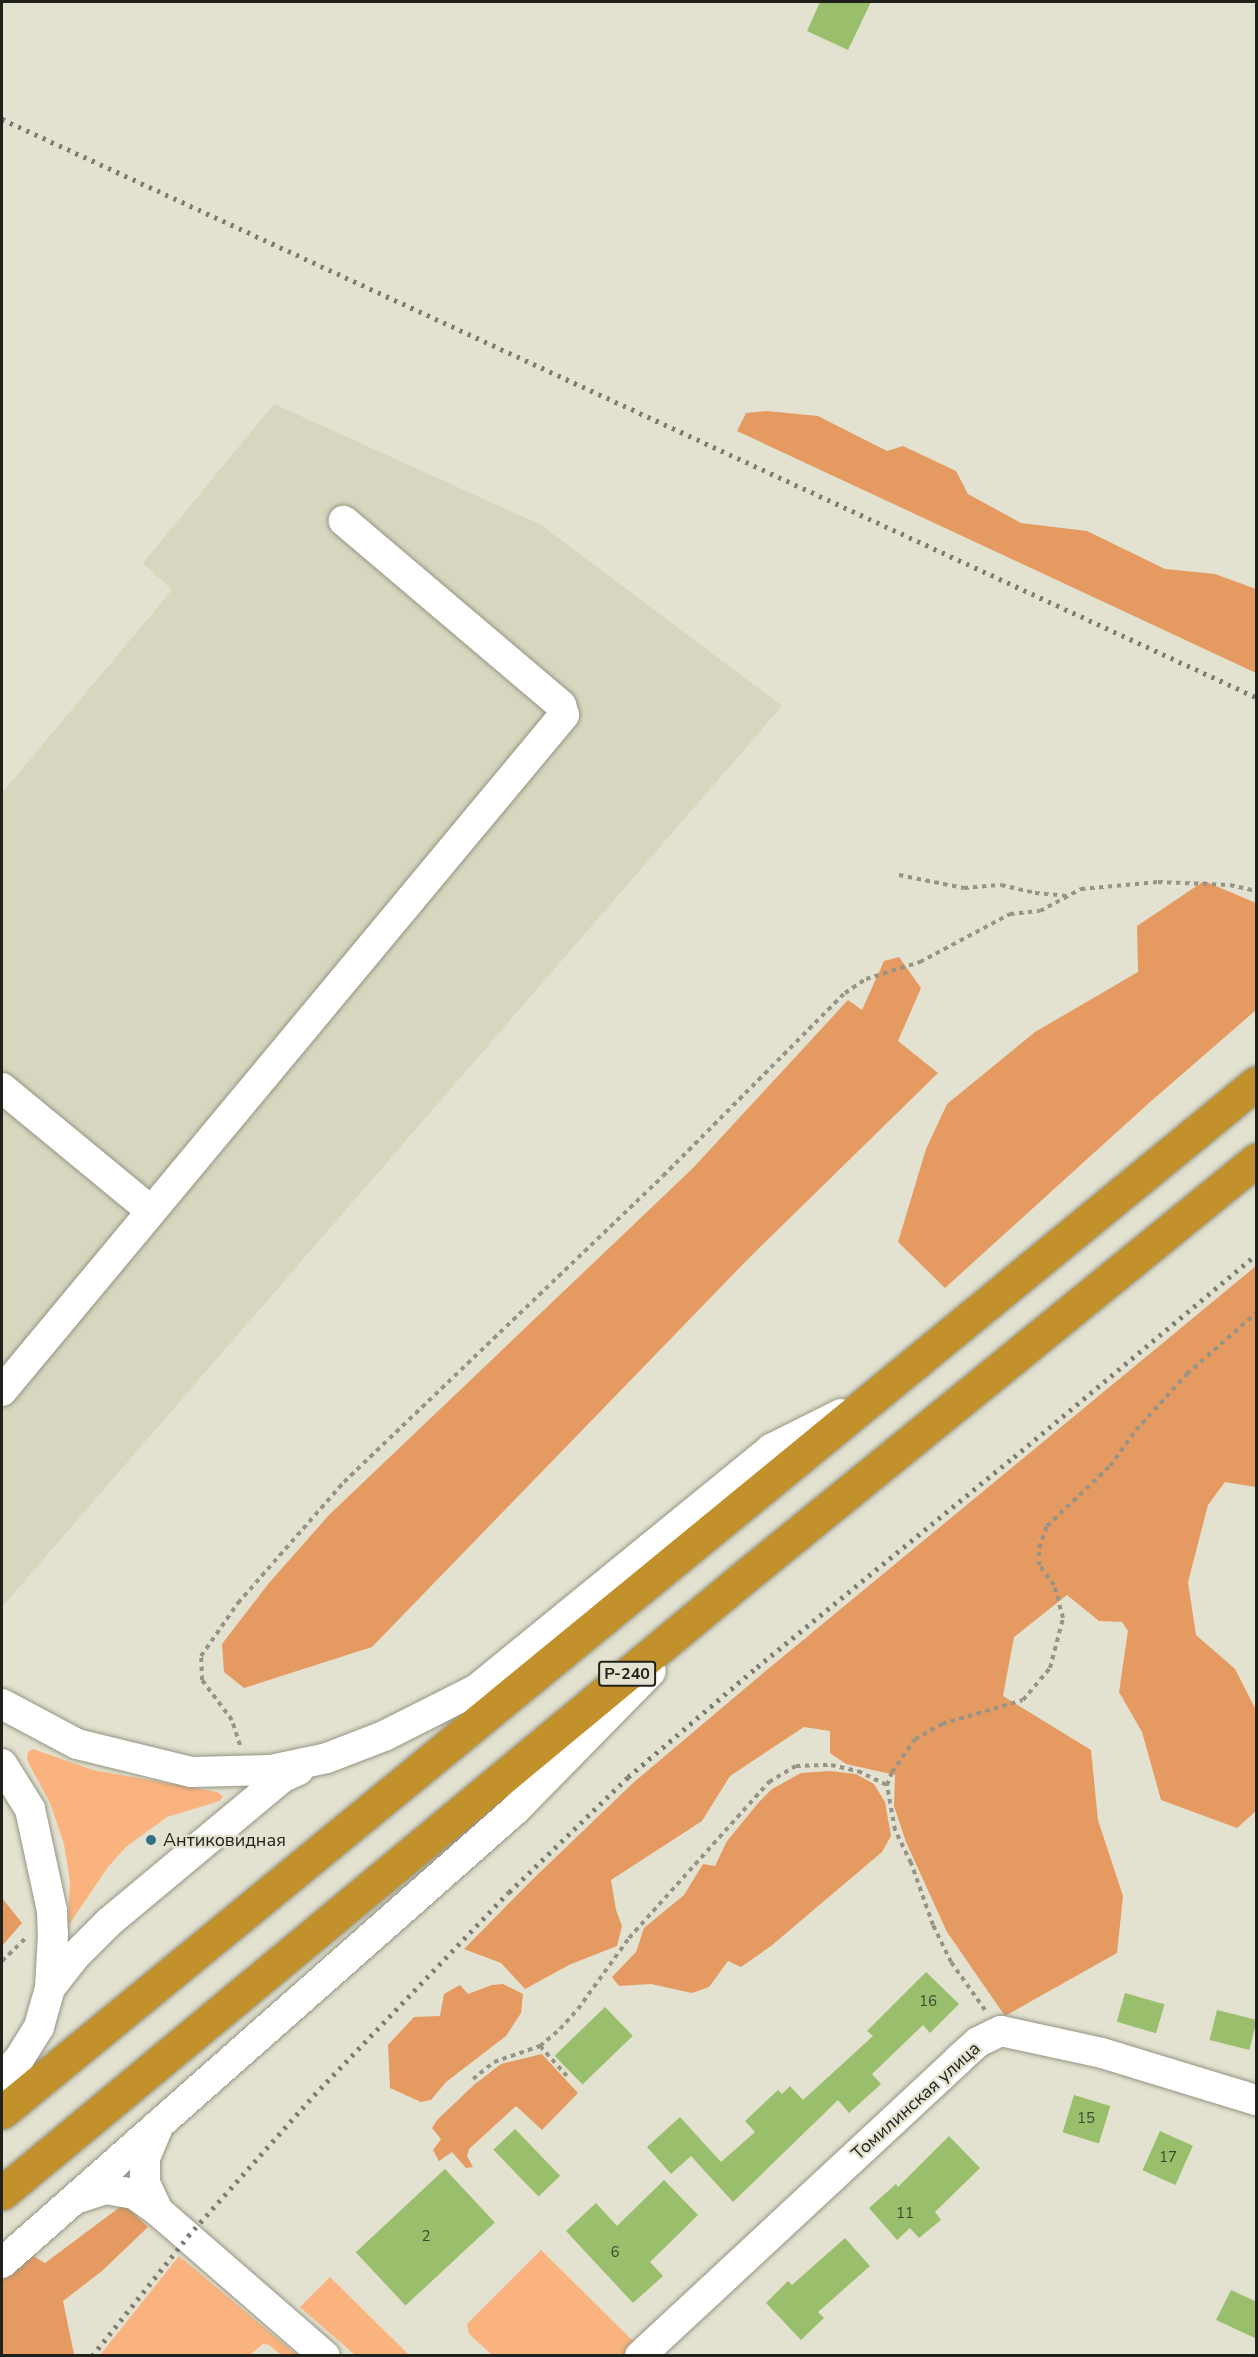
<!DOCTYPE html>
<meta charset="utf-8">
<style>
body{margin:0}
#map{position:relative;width:1258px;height:2357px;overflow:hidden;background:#e3e2d0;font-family:"Nunito Sans",sans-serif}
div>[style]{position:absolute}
.built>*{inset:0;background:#d7d6be}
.green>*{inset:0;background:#fab37e}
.forest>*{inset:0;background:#e59a61}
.building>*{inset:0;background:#99be6c;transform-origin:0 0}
.path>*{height:4px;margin-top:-2px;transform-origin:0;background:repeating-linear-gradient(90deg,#959487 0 4.5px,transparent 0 9px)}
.roads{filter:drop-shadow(0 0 2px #959483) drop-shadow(0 0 2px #959483)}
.minor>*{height:30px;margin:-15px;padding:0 15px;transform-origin:15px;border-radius:15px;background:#fff}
.highway>*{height:33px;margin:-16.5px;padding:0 16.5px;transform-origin:16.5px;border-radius:16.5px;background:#c2912b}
.rail>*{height:4.5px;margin-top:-2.25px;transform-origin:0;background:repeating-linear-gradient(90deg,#7a7a6e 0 3px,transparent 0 9px)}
.dots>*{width:16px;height:16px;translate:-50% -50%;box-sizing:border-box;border:3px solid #e3e2d0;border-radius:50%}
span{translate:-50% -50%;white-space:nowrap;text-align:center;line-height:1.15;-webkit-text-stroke:4.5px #e3e2d0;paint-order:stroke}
.number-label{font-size:15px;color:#3f482f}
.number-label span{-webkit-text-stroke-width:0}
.shield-label span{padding:2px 4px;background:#e3e2d0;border:2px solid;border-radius:4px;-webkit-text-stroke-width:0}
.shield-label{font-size:16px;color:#21211b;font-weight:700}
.poi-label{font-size:18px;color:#21211b}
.left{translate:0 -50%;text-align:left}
.street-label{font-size:18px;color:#21211b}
.frame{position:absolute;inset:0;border:3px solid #21211b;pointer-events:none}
</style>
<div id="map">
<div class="built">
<div style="clip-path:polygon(274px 404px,541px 525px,782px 706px,2px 1607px,2px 793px,172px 590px,143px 563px)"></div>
</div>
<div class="green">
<div style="clip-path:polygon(33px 1749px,93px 1770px,217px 1792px,223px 1796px,220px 1801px,167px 1817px,126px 1847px,108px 1867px,68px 1926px,70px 1881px,64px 1844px,50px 1803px,27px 1760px,28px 1752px)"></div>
<div style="clip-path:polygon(541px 2250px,633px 2341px,635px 2348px,627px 2355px,492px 2355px,469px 2334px,467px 2324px)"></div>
<div style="clip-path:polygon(179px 2256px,273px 2335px,297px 2355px,281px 2355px,269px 2345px,263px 2344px,250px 2355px,100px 2355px)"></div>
<div style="clip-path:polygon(330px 2277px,332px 2279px,409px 2355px,355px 2355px,300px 2307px)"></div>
</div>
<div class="forest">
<div style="clip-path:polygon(767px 411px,818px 416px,887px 451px,903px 446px,956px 471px,968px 494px,1021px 523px,1087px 531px,1165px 569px,1215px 574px,1256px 589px,1256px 673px,737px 431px,746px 413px)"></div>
<div style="clip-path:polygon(1204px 881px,1256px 903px,1256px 1010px,1149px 1103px,945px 1288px,898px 1242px,926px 1149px,947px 1104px,1035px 1032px,1138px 972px,1137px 926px)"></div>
<div style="clip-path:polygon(899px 957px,921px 988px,898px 1041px,938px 1073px,749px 1258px,372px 1647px,244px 1688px,224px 1672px,222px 1644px,269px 1583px,329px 1515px,693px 1168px,848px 1000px,862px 1010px,884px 961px)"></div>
<div style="clip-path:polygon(1256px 1266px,1256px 1487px,1225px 1482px,1208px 1505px,1188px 1582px,1196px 1635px,1235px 1669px,1256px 1710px,1256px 1811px,1237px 1828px,1161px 1800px,1142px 1732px,1119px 1692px,1128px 1631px,1122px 1622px,1099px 1621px,1067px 1595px,1014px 1637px,1003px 1696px,1091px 1750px,1098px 1820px,1123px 1896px,1117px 1953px,1005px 2016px,947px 1932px,906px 1842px,894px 1806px,895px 1775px,846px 1764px,830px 1753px,830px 1731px,804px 1727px,730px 1776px,702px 1821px,611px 1880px,616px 1910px,622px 1926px,617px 1946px,571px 1964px,525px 1989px,501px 1963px,464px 1949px,534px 1878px,633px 1783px,762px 1674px)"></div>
<div style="clip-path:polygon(830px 1771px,856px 1774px,874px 1784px,885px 1802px,891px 1836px,882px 1852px,771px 1946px,741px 1967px,728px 1961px,709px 1987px,692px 1993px,651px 1984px,619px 1986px,612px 1977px,636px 1952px,644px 1928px,684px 1895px,703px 1864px,715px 1866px,727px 1841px,759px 1802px,772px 1789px,801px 1773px)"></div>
<div style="clip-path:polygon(2px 1898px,22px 1923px,2px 1946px)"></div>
<div style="clip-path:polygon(503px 1984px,523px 1994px,521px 2013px,506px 2036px,446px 2082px,431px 2100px,421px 2102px,390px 2088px,388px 2045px,414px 2017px,440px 2016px,444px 1994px,460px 1985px,468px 1994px,492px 1985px)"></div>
<div style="clip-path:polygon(542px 2054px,578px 2093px,542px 2130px,516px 2106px,469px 2149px,467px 2156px,473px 2167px,466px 2168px,452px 2152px,439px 2161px,433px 2150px,441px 2139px,432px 2128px,437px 2120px,475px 2084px,501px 2064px)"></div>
<div style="clip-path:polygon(124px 2204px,148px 2227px,102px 2271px,63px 2301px,74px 2354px,2px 2355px,2px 2277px,25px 2251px,45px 2263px)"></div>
</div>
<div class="building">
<div style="clip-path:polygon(820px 2px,871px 2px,848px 50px,807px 31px)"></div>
<div style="clip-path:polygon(926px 1972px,959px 2004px,930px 2033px,923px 2025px,872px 2074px,881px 2084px,849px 2113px,838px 2100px,733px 2202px,691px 2156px,671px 2174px,647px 2147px,680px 2117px,721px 2162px,755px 2132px,745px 2121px,778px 2090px,782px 2094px,790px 2086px,803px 2100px,873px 2036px,867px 2031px)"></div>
<div style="left:1125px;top:1993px;width:41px;height:30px;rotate:16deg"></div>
<div style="left:605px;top:2007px;width:40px;height:70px;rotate:46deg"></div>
<div style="left:1217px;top:2010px;width:41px;height:31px;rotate:14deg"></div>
<div style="left:1074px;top:2095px;width:38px;height:39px;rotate:17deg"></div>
<div style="left:515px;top:2129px;width:65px;height:30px;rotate:46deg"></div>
<div style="left:1160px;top:2131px;width:36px;height:43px;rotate:24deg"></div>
<div style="clip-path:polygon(949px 2136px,980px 2168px,935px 2212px,941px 2220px,919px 2238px,910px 2228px,897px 2240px,869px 2208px,896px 2184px,898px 2187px)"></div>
<div style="left:445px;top:2169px;width:73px;height:122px;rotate:47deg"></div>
<div style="clip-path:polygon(664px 2180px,698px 2215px,650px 2262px,663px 2276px,633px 2303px,566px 2231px,596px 2203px,617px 2226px)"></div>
<div style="clip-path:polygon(845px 2238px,870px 2266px,818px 2312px,824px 2318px,801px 2340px,766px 2303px,788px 2281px,792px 2285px)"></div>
<div style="clip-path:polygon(1231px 2290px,1257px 2302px,1257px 2339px,1216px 2320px)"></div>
</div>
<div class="path">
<div style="left:899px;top:875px;width:66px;rotate:11.3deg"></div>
<div style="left:964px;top:888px;width:37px;rotate:-5deg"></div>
<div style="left:1001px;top:885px;width:35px;rotate:13deg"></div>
<div style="left:1035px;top:893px;width:33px;rotate:5deg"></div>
<div style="left:240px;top:1745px;width:26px;rotate:-108deg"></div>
<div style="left:232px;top:1720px;width:50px;rotate:-126.9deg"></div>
<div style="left:202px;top:1680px;width:24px;rotate:-92deg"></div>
<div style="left:201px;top:1656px;width:65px;rotate:-55.1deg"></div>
<div style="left:238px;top:1603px;width:161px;rotate:-48.8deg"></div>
<div style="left:344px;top:1482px;width:442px;rotate:-43.8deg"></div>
<div style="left:663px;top:1176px;width:258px;rotate:-45.2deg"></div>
<div style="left:845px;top:993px;width:25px;rotate:-34deg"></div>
<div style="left:866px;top:979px;width:57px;rotate:-17.5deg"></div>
<div style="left:920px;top:962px;width:102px;rotate:-28.1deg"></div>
<div style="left:1010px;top:914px;width:30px;rotate:-6deg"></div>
<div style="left:1040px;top:911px;width:47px;rotate:-28.2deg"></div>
<div style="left:1081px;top:889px;width:77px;rotate:-5.2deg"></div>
<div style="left:1158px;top:882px;width:72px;rotate:2.4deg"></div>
<div style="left:1230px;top:885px;width:27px;rotate:13deg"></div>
<div style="left:2px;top:1961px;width:35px;rotate:-44deg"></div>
<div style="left:985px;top:2010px;width:59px;rotate:-125.3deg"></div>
<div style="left:951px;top:1962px;width:41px;rotate:-115.9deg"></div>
<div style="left:933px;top:1925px;width:66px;rotate:-109.5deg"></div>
<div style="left:911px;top:1863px;width:37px;rotate:-116deg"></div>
<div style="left:895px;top:1830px;width:46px;rotate:-100.1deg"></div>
<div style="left:887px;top:1785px;width:14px;rotate:-69deg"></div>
<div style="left:892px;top:1772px;width:40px;rotate:-55.1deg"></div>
<div style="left:915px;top:1739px;width:31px;rotate:-29deg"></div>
<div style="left:942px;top:1724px;width:84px;rotate:-16.5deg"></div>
<div style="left:1023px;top:1700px;width:42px;rotate:-49.8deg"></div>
<div style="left:1050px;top:1668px;width:52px;rotate:-75.4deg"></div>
<div style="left:1063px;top:1618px;width:34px;rotate:-105deg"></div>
<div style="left:1054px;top:1585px;width:25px;rotate:-127deg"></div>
<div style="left:1039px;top:1565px;width:17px;rotate:-90deg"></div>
<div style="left:1039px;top:1548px;width:23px;rotate:-70deg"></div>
<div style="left:1047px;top:1526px;width:87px;rotate:-43.6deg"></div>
<div style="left:1110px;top:1466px;width:44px;rotate:-54.2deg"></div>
<div style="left:1136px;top:1430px;width:76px;rotate:-47.7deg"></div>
<div style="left:1187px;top:1374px;width:92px;rotate:-41.5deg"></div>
<div style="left:540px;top:2046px;width:40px;rotate:48deg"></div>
<div style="left:473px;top:2079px;width:27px;rotate:-39deg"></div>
<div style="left:494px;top:2062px;width:49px;rotate:-19.2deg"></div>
<div style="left:540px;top:2046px;width:26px;rotate:-40deg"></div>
<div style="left:560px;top:2029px;width:27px;rotate:-48deg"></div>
<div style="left:578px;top:2009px;width:87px;rotate:-54.3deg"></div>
<div style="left:629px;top:1938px;width:210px;rotate:-48.1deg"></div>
<div style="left:769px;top:1782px;width:31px;rotate:-31deg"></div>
<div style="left:796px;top:1766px;width:35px;rotate:-2deg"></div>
<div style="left:831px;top:1765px;width:28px;rotate:13deg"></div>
<div style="left:858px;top:1771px;width:32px;rotate:26deg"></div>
</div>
<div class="roads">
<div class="minor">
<div style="left:2px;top:1088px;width:193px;rotate:39.5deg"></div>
<div style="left:2px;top:1391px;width:879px;rotate:-50.26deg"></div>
<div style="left:564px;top:715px;width:10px;rotate:-107deg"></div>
<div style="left:561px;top:705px;width:285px;rotate:-139.7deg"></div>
<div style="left:2px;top:1704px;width:85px;rotate:28.1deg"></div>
<div style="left:77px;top:1744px;width:117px;rotate:13.8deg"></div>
<div style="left:191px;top:1772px;width:80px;rotate:-1.4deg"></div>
<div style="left:271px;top:1770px;width:57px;rotate:-12.1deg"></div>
<div style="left:327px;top:1758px;width:61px;rotate:-21.1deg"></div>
<div style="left:384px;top:1736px;width:104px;rotate:-26.8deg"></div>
<div style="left:477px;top:1689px;width:380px;rotate:-39.2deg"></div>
<div style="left:771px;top:1449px;width:78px;rotate:-26.6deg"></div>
<div style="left:2px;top:1764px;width:53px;rotate:58.1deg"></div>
<div style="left:30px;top:1809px;width:104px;rotate:77.8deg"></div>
<div style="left:52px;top:1911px;width:23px;rotate:88deg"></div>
<div style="left:53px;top:1934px;width:54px;rotate:93.2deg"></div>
<div style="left:50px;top:1988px;width:41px;rotate:105.8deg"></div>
<div style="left:39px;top:2027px;width:39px;rotate:122deg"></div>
<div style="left:18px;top:2060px;width:24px;rotate:132deg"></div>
<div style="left:50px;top:1988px;width:39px;rotate:-52deg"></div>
<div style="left:74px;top:1957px;width:49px;rotate:-45deg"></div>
<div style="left:109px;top:1922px;width:226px;rotate:-39.8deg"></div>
<div style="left:283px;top:1777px;width:17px;rotate:-24deg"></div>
<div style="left:158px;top:2127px;width:34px;rotate:113deg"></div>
<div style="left:145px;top:2158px;width:25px;rotate:90deg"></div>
<div style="left:145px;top:2183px;width:31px;rotate:65deg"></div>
<div style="left:75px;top:2199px;width:33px;rotate:-18deg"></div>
<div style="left:106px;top:2189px;width:28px;rotate:10deg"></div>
<div style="left:134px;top:2194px;width:29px;rotate:35deg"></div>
<div style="left:158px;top:2211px;width:221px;rotate:41deg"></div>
<div style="left:2px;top:2263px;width:684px;rotate:-41.45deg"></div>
<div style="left:515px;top:1810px;width:194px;rotate:-45.6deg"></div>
<div style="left:640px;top:2356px;width:434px;rotate:-42.9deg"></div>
<div style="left:958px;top:2060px;width:27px;rotate:-42deg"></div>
<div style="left:978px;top:2042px;width:25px;rotate:-26deg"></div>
<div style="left:1001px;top:2031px;width:103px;rotate:12.3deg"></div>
<div style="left:1102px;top:2053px;width:161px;rotate:17deg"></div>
</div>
<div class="highway">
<div style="left:2px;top:2112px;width:1622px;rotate:-39.37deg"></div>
<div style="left:2px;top:2193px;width:955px;rotate:-39.69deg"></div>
<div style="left:737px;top:1583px;width:670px;rotate:-39.18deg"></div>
</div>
</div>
<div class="rail">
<div style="left:2px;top:119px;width:1381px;rotate:24.75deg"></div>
<div style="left:92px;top:2356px;width:154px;rotate:-51.3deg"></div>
<div style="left:188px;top:2236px;width:189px;rotate:-48.2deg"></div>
<div style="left:314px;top:2095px;width:281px;rotate:-46.2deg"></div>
<div style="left:509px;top:1892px;width:165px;rotate:-44deg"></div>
<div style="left:628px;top:1777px;width:170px;rotate:-40.5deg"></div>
<div style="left:757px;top:1667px;width:332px;rotate:-39.3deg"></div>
<div style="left:1014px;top:1457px;width:315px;rotate:-39.9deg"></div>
</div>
<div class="dots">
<div style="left:151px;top:1840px;background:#337086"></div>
</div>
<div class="number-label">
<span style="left:928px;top:2002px">16</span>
<span style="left:1086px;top:2119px">15</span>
<span style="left:1168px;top:2158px">17</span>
<span style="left:905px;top:2214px">11</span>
<span style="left:426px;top:2237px">2</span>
<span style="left:615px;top:2253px">6</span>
</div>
<div class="shield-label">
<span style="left:627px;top:1674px">Р-240</span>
</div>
<div class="poi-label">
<span class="left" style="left:163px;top:1840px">Антиковидная</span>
</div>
<div class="street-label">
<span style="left:916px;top:2101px;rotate:-42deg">Томилинская улица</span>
</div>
<div class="frame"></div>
</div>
